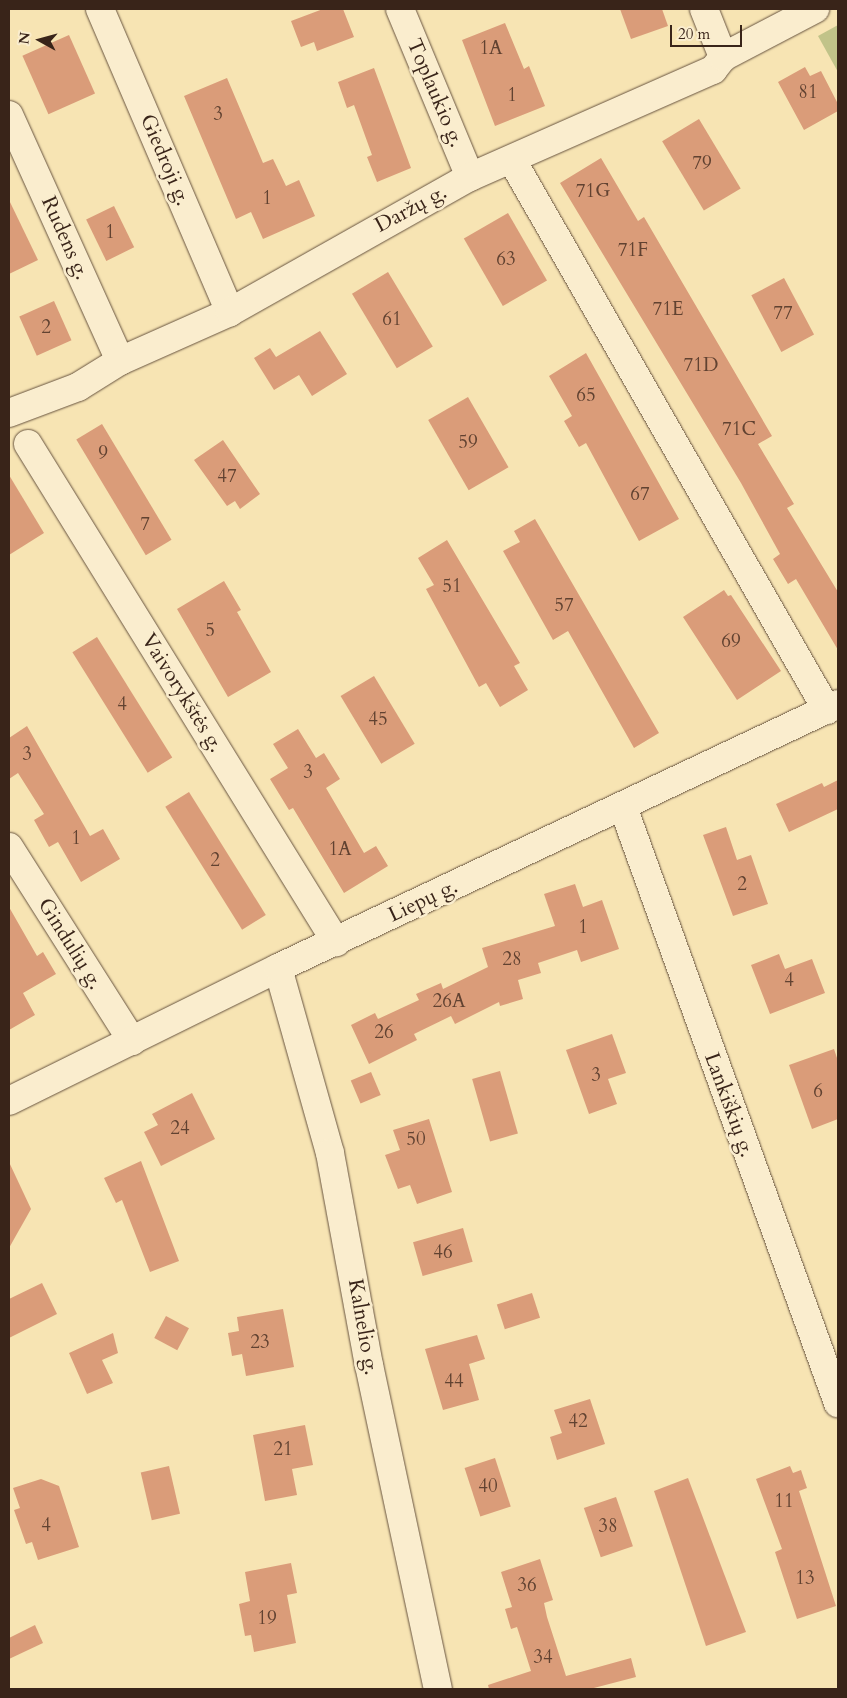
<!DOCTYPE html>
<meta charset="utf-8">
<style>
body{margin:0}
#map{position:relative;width:847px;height:1698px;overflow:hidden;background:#f7e4b3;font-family:Cardo,serif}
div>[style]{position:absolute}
.green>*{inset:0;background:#c1c389}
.building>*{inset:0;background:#da9c79;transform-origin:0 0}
.roads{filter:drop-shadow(0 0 1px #685440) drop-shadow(0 0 1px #685440)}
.minor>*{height:28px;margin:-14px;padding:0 14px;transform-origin:14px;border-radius:14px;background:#faedce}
span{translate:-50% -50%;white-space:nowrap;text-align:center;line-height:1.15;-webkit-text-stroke:5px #faedce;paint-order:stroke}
.number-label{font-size:19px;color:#614231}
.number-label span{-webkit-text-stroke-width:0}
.street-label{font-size:21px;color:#392419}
.frame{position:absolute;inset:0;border:10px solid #392419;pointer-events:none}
.north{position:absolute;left:15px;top:15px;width:50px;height:50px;-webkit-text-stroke:4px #faedce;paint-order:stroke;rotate:277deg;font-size:14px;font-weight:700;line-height:20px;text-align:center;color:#392419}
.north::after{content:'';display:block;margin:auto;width:18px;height:22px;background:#392419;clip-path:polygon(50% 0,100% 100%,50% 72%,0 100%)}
.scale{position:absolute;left:670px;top:25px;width:72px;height:22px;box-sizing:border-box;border:2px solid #392419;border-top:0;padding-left:6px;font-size:15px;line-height:18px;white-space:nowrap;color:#392419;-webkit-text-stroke:4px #faedce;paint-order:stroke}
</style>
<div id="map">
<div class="green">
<div style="clip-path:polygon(838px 25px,838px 72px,818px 36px)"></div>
</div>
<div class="building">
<div style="clip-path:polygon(323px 9px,343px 9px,354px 37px,317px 51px,314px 42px,301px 47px,291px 21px)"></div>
<div style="clip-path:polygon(620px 9px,662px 9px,668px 26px,631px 39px)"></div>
<div style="clip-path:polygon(505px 23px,524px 69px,529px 66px,545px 106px,495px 126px,462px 40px)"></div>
<div style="left:69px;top:35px;width:64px;height:51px;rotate:66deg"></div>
<div style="clip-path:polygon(805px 67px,810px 76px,821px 71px,838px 104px,838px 111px,804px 130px,778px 82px)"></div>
<div style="clip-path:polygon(374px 68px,411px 168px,377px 182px,367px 157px,372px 155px,354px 105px,347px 108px,338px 82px)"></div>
<div style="clip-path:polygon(227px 78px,263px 163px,273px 159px,286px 186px,299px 180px,315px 216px,263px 239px,251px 212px,236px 219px,184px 96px)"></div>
<div style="left:699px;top:119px;width:81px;height:43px;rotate:59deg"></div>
<div style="clip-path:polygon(601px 158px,638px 221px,644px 217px,772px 436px,758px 444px,794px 504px,787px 508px,838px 592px,838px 650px,796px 579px,788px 584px,773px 559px,780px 554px,741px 483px,560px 183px)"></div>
<div style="clip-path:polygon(9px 200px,38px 260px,9px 274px)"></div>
<div style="left:114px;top:206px;width:46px;height:31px;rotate:64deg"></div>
<div style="left:508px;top:213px;width:78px;height:51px;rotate:60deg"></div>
<div style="left:388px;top:272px;width:87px;height:42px;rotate:59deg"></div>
<div style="left:784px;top:278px;width:64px;height:37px;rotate:62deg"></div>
<div style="left:54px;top:301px;width:43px;height:38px;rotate:66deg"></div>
<div style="clip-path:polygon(320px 331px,347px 374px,312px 396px,299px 375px,274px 390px,254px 358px,270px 348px,276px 357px)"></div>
<div style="clip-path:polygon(586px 353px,679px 519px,639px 541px,586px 443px,579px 447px,564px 421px,572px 416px,549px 376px)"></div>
<div style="left:468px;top:397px;width:81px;height:46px;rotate:60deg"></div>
<div style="left:102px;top:424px;width:135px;height:30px;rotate:59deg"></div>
<div style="clip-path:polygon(223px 440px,260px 494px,240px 509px,235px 501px,227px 506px,194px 460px)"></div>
<div style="clip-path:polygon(9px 475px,44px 533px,9px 555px)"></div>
<div style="clip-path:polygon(535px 519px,659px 733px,634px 748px,568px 631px,553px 640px,503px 551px,520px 542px,514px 531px)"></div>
<div style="clip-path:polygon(447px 540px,520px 663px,514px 666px,528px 690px,500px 707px,486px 683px,479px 687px,426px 589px,434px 585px,418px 558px)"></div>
<div style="clip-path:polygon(224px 581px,241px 610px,237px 612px,271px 672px,228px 697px,177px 609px)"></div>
<div style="clip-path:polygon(724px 590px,728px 596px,731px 595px,781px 671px,737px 700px,683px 617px)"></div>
<div style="left:97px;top:637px;width:142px;height:29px;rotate:58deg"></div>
<div style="left:374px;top:676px;width:79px;height:39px;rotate:59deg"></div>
<div style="clip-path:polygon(27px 726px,90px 836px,103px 829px,120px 859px,81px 882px,58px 842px,49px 847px,34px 820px,44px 814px,18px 773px,9px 779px,9px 738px)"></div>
<div style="clip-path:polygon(298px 729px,316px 758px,324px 753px,340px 779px,326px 788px,364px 853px,376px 846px,388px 866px,344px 893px,293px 808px,289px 810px,270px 779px,288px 768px,273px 744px)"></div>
<div style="clip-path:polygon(838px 780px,838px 809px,789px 832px,776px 804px,822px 783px,824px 787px)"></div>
<div style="left:189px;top:792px;width:145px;height:28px;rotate:58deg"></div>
<div style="clip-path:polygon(726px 827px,737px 860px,751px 855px,768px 904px,733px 916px,703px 835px)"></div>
<div style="clip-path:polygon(575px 884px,583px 907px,602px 900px,619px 949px,581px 962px,577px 950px,538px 963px,541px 973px,518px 980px,523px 999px,500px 1006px,499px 1002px,455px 1024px,451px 1016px,414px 1034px,417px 1040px,369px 1064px,351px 1025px,375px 1013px,378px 1019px,419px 1000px,416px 994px,441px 983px,443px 989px,488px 967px,482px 948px,555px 926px,544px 894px)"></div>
<div style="clip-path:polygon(9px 907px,37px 956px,43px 952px,56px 974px,23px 993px,35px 1015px,9px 1030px)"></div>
<div style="clip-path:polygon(779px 954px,785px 969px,812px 959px,825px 993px,770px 1014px,751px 965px)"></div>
<div style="clip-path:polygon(612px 1034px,626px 1073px,608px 1079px,617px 1104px,589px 1114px,566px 1050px)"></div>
<div style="clip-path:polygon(834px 1049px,838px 1061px,838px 1119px,812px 1129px,789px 1065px)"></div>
<div style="left:500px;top:1071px;width:65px;height:29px;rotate:74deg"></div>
<div style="left:371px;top:1072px;width:25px;height:22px;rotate:67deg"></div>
<div style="clip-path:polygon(192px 1093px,215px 1139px,161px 1166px,144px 1132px,158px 1125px,152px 1114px)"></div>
<div style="clip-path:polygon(429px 1119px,452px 1192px,417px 1204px,410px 1185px,398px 1189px,385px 1155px,400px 1150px,393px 1130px)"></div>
<div style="clip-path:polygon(141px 1161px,179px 1261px,150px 1272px,122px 1200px,116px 1203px,104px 1178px)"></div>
<div style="clip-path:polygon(9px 1162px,31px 1209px,9px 1248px)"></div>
<div style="left:463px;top:1228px;width:35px;height:52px;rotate:74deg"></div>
<div style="clip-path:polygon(42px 1283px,57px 1314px,9px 1338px,9px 1299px)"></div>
<div style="left:532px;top:1293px;width:26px;height:37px;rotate:72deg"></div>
<div style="clip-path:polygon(283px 1309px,294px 1367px,246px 1376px,242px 1354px,232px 1356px,228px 1333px,239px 1331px,237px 1317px)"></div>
<div style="left:166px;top:1316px;width:26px;height:25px;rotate:28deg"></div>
<div style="clip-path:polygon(113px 1333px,118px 1353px,102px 1360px,113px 1383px,87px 1394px,69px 1353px)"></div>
<div style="clip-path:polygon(477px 1335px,485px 1359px,469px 1364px,479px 1400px,443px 1410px,425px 1349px)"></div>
<div style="clip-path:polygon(590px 1399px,605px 1444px,557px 1460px,550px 1437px,562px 1433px,554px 1410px)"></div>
<div style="clip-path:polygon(305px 1425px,313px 1465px,292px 1469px,297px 1495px,265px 1501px,253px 1435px)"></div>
<div style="left:495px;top:1458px;width:51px;height:32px;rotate:72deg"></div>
<div style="left:169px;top:1466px;width:49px;height:29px;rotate:77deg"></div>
<div style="clip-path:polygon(790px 1466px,793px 1473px,801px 1470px,807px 1488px,799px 1491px,836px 1606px,797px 1619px,775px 1552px,782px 1549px,756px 1479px)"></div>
<div style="clip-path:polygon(688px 1478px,746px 1632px,706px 1646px,654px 1491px)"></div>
<div style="clip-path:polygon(41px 1479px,59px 1486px,79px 1547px,38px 1560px,32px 1542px,26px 1544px,14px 1510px,20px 1508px,13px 1488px)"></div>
<div style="left:616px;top:1497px;width:52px;height:34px;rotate:71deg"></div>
<div style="clip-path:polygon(540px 1559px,553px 1600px,544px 1603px,547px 1617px,566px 1676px,631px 1658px,636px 1677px,590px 1689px,489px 1689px,488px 1685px,531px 1671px,517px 1627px,511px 1629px,505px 1609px,512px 1607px,501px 1572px)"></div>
<div style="clip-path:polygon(291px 1563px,297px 1593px,287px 1595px,296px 1643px,254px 1652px,251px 1635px,245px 1636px,239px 1604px,250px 1601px,245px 1572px)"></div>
<div style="clip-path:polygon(35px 1625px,43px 1643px,9px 1659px,9px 1638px)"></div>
</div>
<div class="roads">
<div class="minor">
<div style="left:100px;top:9px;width:330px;rotate:66.8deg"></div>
<div style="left:400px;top:9px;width:182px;rotate:67.4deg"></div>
<div style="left:704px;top:9px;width:52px;rotate:68.4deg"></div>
<div style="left:9px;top:115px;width:270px;rotate:65.7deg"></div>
<div style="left:512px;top:160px;width:634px;rotate:60.2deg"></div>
<div style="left:9px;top:413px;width:74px;rotate:-20.6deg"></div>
<div style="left:78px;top:387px;width:49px;rotate:-31.8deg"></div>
<div style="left:120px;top:361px;width:120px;rotate:-24deg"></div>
<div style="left:230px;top:312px;width:275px;rotate:-29.4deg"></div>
<div style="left:470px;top:177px;width:266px;rotate:-23.8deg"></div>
<div style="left:713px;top:70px;width:16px;rotate:-52deg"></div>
<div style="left:723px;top:57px;width:104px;rotate:-27.6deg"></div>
<div style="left:28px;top:444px;width:586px;rotate:58.26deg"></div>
<div style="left:623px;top:807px;width:634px;rotate:70.16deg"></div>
<div style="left:9px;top:847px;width:230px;rotate:57.6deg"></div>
<div style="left:278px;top:968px;width:192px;rotate:74.3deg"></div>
<div style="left:330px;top:1153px;width:216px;rotate:79.6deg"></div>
<div style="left:369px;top:1365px;width:331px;rotate:78deg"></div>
<div style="left:9px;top:1101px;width:300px;rotate:-26.3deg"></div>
<div style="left:278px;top:968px;width:619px;rotate:-25.24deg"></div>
</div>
</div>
<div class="number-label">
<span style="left:491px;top:49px">1A</span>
<span style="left:808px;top:93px">81</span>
<span style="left:512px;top:96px">1</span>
<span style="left:218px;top:115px">3</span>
<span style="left:702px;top:164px">79</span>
<span style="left:593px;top:192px">71G</span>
<span style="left:267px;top:199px">1</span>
<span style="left:110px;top:233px">1</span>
<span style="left:633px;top:251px">71F</span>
<span style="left:506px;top:260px">63</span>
<span style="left:668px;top:310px">71E</span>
<span style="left:783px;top:314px">77</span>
<span style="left:392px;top:320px">61</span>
<span style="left:46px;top:328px">2</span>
<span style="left:701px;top:366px">71D</span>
<span style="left:586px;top:396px">65</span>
<span style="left:739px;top:430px">71C</span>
<span style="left:468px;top:443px">59</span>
<span style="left:103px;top:454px">9</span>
<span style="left:227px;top:477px">47</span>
<span style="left:640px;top:495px">67</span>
<span style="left:145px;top:525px">7</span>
<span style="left:452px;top:587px">51</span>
<span style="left:564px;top:606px">57</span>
<span style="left:210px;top:631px">5</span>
<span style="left:731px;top:642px">69</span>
<span style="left:122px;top:705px">4</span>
<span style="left:378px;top:720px">45</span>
<span style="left:27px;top:755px">3</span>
<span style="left:308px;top:773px">3</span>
<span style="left:76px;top:839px">1</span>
<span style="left:340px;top:850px">1A</span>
<span style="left:215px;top:861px">2</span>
<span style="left:742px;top:885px">2</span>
<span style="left:583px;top:928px">1</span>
<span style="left:512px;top:960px">28</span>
<span style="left:789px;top:981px">4</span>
<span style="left:449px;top:1002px">26A</span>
<span style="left:384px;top:1033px">26</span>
<span style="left:596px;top:1076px">3</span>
<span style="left:818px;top:1092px">6</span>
<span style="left:180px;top:1129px">24</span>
<span style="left:416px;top:1140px">50</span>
<span style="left:443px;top:1253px">46</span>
<span style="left:260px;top:1343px">23</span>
<span style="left:454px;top:1382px">44</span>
<span style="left:578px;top:1422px">42</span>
<span style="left:283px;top:1450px">21</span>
<span style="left:488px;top:1487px">40</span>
<span style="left:784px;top:1502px">11</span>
<span style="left:46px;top:1526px">4</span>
<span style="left:608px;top:1527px">38</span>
<span style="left:805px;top:1579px">13</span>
<span style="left:527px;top:1586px">36</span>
<span style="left:267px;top:1619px">19</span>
<span style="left:543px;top:1658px">34</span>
</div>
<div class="street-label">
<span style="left:435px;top:93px;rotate:67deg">Toplaukio g.</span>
<span style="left:165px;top:160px;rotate:67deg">Giedroji g.</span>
<span style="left:411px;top:209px;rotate:-28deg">Daržų g.</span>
<span style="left:65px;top:238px;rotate:66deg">Rudens g.</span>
<span style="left:182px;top:693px;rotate:58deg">Vaivorykštės g.</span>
<span style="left:423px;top:901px;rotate:-25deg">Liepų g.</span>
<span style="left:70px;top:944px;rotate:58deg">Gindulių g.</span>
<span style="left:729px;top:1105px;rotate:70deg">Lankiškių g.</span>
<span style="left:363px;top:1327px;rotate:80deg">Kalnelio g.</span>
</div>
<div class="frame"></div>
<div class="north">N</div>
<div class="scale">20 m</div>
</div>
